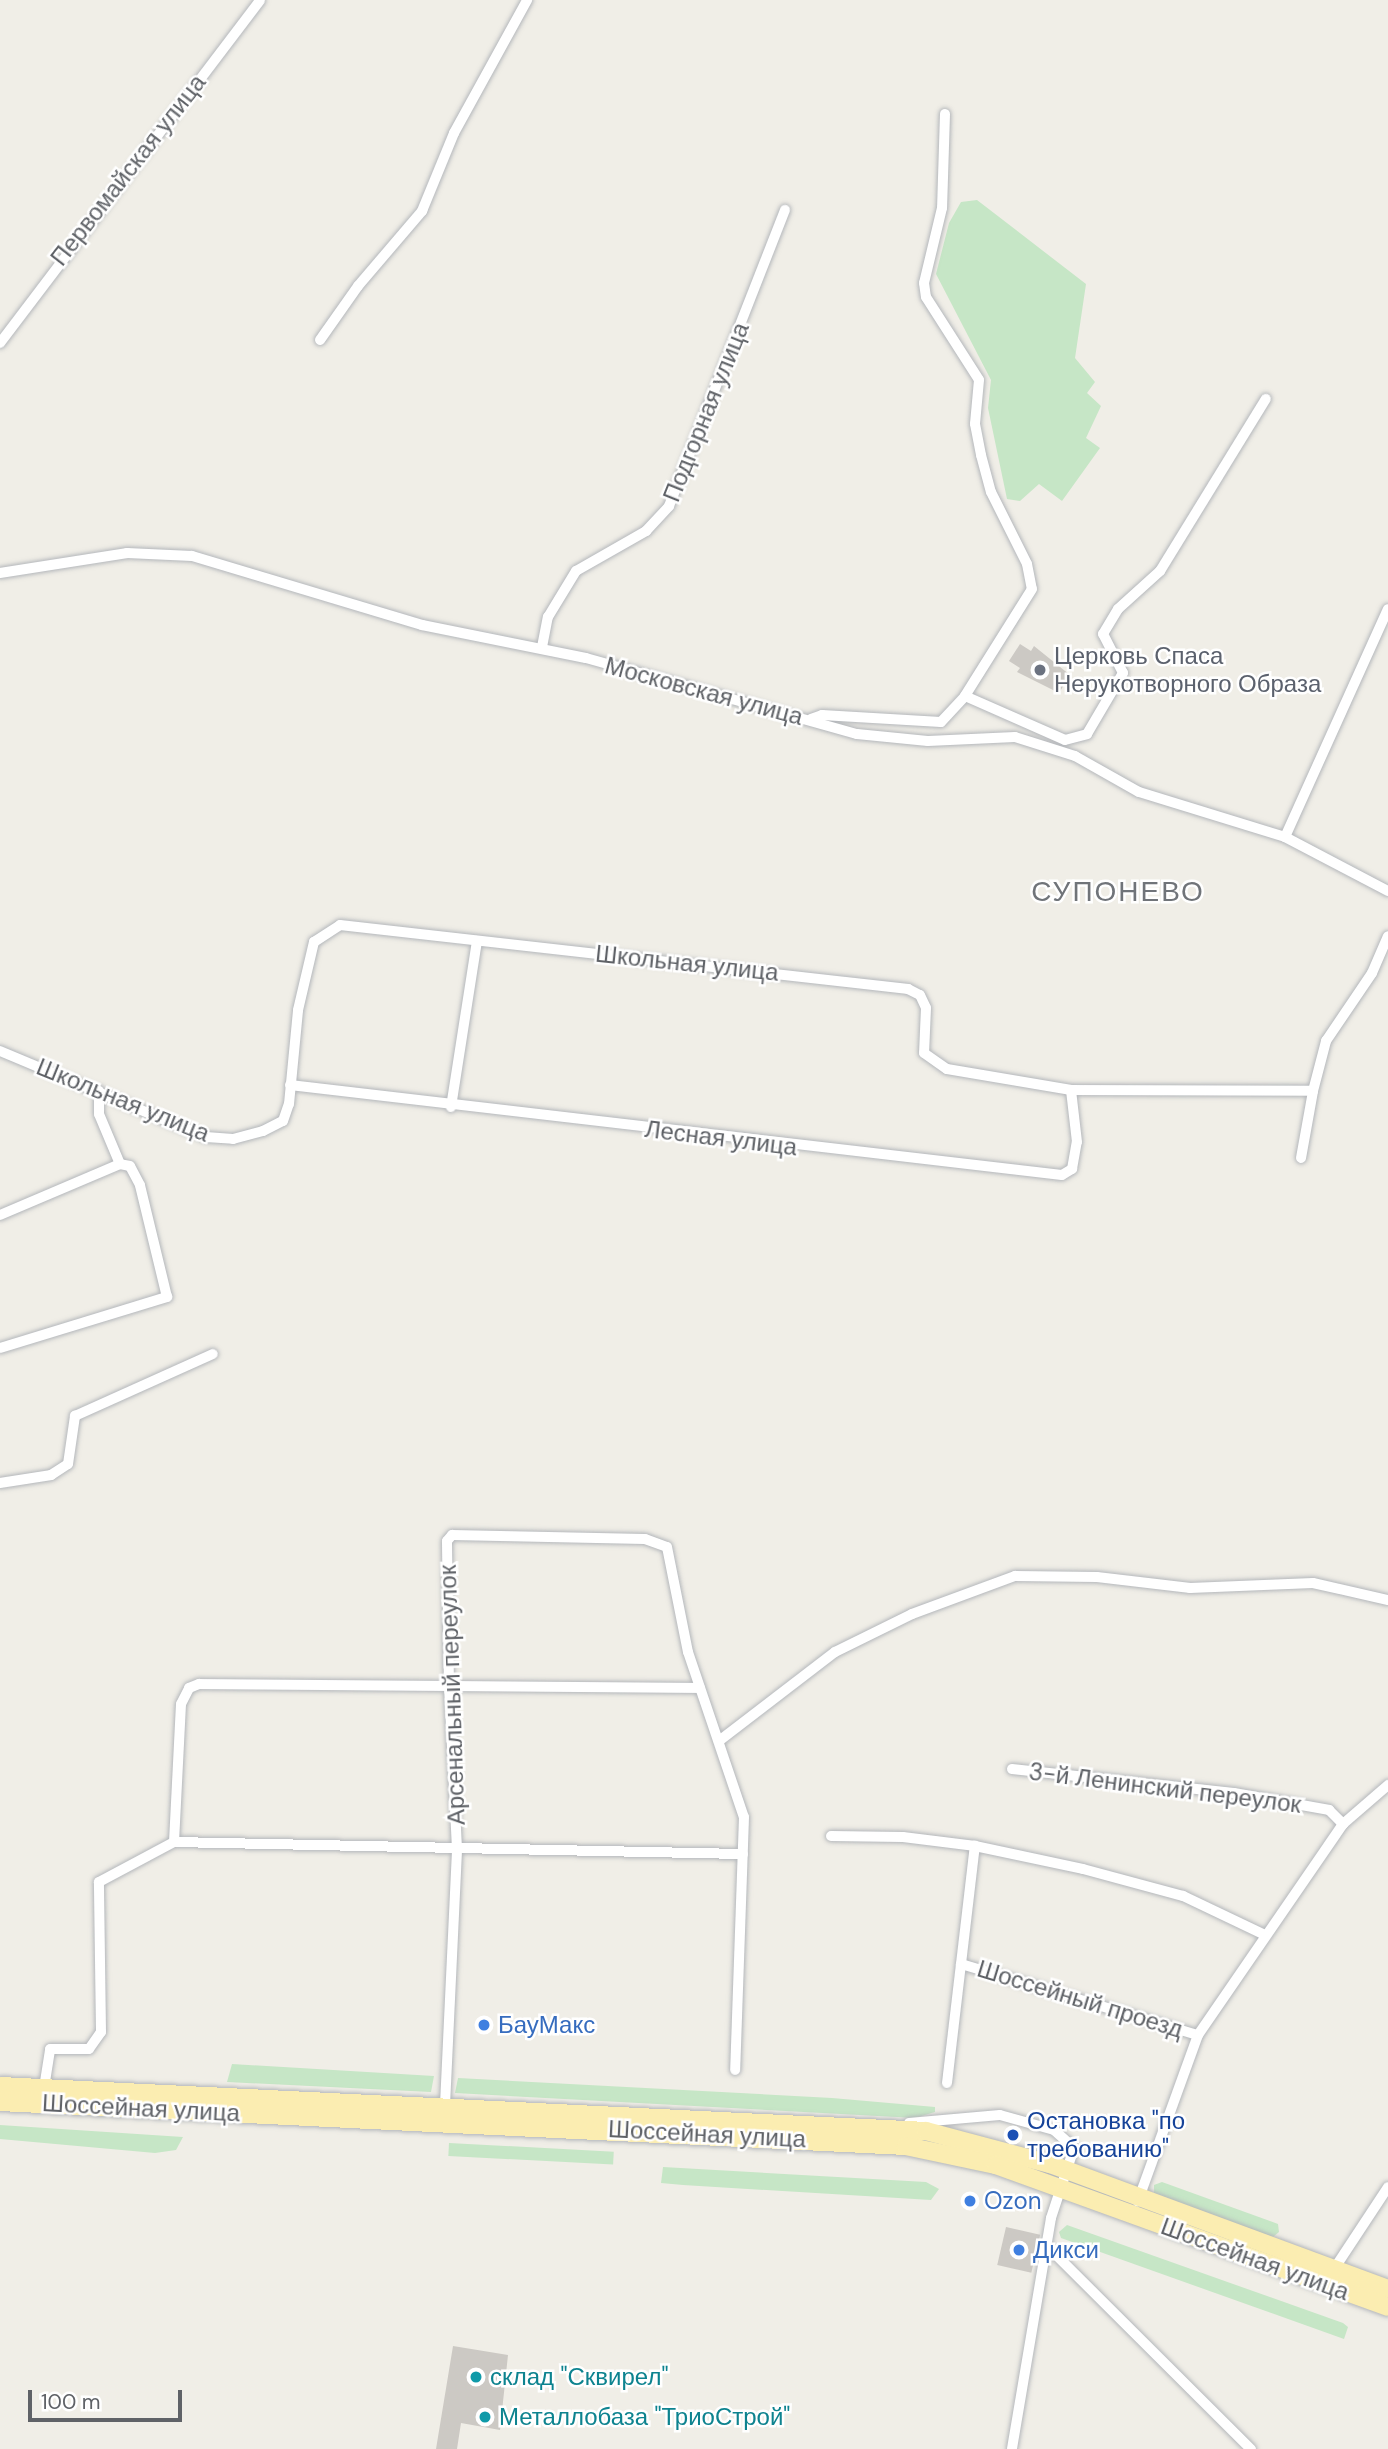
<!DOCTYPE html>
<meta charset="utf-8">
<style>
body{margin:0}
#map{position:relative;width:1388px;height:2449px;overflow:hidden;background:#f0eee7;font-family:"DM Sans",sans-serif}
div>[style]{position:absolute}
.green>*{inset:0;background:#c6e6c6;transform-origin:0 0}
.building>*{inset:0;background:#ccc9c4;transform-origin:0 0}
.roads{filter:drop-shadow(0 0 2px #b4b7bb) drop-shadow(0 0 2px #b4b7bb)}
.minor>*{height:10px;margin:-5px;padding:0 5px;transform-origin:5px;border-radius:5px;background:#fff}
.primary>*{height:18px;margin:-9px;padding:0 9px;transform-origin:9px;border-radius:9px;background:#fbedb1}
.dots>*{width:19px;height:19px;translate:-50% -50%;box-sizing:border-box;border:4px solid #fff;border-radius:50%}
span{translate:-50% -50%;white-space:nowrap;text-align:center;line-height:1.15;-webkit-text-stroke:5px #fff;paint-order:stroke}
.street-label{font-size:24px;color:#5f6267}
.worship-label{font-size:24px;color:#5b616d}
.left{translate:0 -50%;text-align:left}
.shop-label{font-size:24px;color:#366cbe}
.transit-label{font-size:24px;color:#164399}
.culture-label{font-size:24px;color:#0d838f}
.quarter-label{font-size:28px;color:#707479;letter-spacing:2px}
.scale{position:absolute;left:28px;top:2390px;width:154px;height:32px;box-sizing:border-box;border:4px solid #5f6267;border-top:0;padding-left:9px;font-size:21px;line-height:24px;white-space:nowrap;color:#5f6267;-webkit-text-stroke:5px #fff;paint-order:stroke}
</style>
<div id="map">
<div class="green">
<div style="clip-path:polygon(977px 200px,1086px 284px,1075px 358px,1095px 382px,1087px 393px,1101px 406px,1086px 438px,1100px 448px,1062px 501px,1039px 484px,1020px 501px,1007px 499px,988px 408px,991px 380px,936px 274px,949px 223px,961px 202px)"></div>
<div style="clip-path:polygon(232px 2064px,434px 2076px,431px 2092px,227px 2082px)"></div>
<div style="clip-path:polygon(458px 2078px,832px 2098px,935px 2107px,935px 2112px,915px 2118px,455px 2093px)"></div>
<div style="clip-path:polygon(0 2125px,183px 2137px,176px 2150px,155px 2153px,0 2139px)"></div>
<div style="left:449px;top:2143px;width:165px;height:13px;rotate:3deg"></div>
<div style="clip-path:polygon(663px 2167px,926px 2182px,939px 2189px,931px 2200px,683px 2185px,661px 2183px)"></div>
<div style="clip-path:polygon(1162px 2182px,1278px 2224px,1279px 2232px,1273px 2237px,1154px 2195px,1154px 2185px)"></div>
<div style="clip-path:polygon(1067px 2225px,1343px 2323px,1348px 2327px,1344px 2339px,1061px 2238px,1059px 2232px)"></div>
</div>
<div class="building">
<div style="clip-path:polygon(1020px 644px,1031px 651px,1034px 646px,1070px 675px,1059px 693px,1017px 672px,1020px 668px,1009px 661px)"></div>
<div style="left:1006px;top:2227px;width:35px;height:39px;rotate:13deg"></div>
<div style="clip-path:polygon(453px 2346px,508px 2355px,500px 2430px,461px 2423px,457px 2449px,436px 2449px)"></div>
</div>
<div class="roads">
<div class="minor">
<div style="left:945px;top:114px;width:94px;rotate:91.8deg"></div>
<div style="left:942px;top:208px;width:77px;rotate:103.5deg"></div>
<div style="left:924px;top:283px;width:14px;rotate:82deg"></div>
<div style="left:926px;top:297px;width:98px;rotate:57.4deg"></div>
<div style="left:979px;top:380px;width:44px;rotate:95.2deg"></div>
<div style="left:975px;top:424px;width:32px;rotate:79deg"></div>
<div style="left:981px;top:455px;width:38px;rotate:75deg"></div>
<div style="left:991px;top:492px;width:80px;rotate:63.4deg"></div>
<div style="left:1027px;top:564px;width:25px;rotate:79deg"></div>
<div style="left:1032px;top:589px;width:126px;rotate:122.1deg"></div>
<div style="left:320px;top:340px;width:66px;rotate:-54.9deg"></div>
<div style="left:358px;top:286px;width:99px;rotate:-49.5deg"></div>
<div style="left:422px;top:211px;width:84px;rotate:-67.7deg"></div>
<div style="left:454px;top:133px;width:152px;rotate:-61.2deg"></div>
<div style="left:0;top:343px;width:430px;rotate:-52.8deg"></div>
<div style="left:0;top:573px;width:129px;rotate:-8.9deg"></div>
<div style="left:127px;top:553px;width:65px;rotate:2.6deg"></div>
<div style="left:192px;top:556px;width:240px;rotate:16.7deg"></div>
<div style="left:422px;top:625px;width:167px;rotate:11.4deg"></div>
<div style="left:586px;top:658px;width:281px;rotate:15.7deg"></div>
<div style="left:857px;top:734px;width:71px;rotate:5.6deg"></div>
<div style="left:928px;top:741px;width:87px;rotate:-2.6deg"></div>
<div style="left:1015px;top:737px;width:63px;rotate:17.6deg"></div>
<div style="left:1075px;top:756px;width:73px;rotate:29.4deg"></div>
<div style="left:1139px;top:792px;width:153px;rotate:17.1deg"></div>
<div style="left:1285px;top:837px;width:116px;rotate:27.7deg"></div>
<div style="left:542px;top:647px;width:31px;rotate:-79deg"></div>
<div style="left:548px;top:617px;width:54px;rotate:-58.7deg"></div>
<div style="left:576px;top:571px;width:81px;rotate:-29.7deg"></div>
<div style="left:646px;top:531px;width:34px;rotate:-47deg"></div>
<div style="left:669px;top:506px;width:318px;rotate:-68.6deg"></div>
<div style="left:811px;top:719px;width:12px;rotate:-20deg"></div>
<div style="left:822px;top:715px;width:119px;rotate:3.4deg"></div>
<div style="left:941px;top:722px;width:35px;rotate:-47deg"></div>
<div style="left:965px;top:696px;width:109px;rotate:23.7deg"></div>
<div style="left:1065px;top:740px;width:23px;rotate:-15deg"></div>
<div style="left:1087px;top:734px;width:71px;rotate:-59.5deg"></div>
<div style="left:1123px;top:673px;width:44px;rotate:-117.1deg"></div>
<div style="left:1103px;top:634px;width:29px;rotate:-59deg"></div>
<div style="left:1118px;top:609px;width:57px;rotate:-42.1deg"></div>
<div style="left:1160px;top:571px;width:202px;rotate:-58.4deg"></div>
<div style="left:1285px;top:837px;width:250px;rotate:-65.7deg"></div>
<div style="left:0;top:1051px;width:223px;rotate:22.7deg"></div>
<div style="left:206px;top:1137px;width:27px;rotate:4deg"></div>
<div style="left:233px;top:1139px;width:31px;rotate:-15deg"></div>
<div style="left:263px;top:1131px;width:22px;rotate:-27deg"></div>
<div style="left:283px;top:1121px;width:18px;rotate:-71deg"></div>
<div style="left:289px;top:1104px;width:94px;rotate:-84.5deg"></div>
<div style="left:298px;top:1010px;width:70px;rotate:-76.8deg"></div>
<div style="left:314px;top:942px;width:31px;rotate:-33deg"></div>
<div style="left:340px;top:925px;width:572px;rotate:6.43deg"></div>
<div style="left:908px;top:989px;width:13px;rotate:27deg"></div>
<div style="left:920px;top:995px;width:14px;rotate:65deg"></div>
<div style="left:926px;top:1008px;width:45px;rotate:92.5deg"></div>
<div style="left:924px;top:1053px;width:28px;rotate:35deg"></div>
<div style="left:947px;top:1069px;width:126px;rotate:9.6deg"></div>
<div style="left:1071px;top:1090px;width:242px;rotate:0.2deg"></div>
<div style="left:1313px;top:1091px;width:52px;rotate:-75.4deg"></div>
<div style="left:1326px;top:1041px;width:82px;rotate:-55.9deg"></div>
<div style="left:1372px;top:973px;width:40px;rotate:-66.6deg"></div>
<div style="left:290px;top:1085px;width:777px;rotate:6.65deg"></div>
<div style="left:1062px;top:1175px;width:12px;rotate:-31deg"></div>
<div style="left:1072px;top:1169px;width:27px;rotate:-80deg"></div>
<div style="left:1077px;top:1142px;width:52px;rotate:-96.6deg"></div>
<div style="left:451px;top:1107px;width:168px;rotate:-81.1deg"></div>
<div style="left:1301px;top:1158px;width:68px;rotate:-79.8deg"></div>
<div style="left:0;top:1215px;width:130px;rotate:-23deg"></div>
<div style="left:120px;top:1164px;width:54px;rotate:-112.8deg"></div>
<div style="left:99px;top:1114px;width:23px;rotate:-90deg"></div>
<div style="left:0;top:1348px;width:175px;rotate:-17deg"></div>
<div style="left:167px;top:1297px;width:115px;rotate:-103.6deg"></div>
<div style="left:140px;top:1185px;width:21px;rotate:-118deg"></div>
<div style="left:130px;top:1166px;width:10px;rotate:-169deg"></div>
<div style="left:0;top:1483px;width:52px;rotate:-8.9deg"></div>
<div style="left:51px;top:1475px;width:20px;rotate:-33deg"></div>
<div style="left:68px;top:1464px;width:49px;rotate:-81.7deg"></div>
<div style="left:75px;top:1416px;width:151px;rotate:-24.2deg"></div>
<div style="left:719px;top:1741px;width:146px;rotate:-37.5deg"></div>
<div style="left:835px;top:1652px;width:86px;rotate:-26.3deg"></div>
<div style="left:912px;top:1614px;width:110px;rotate:-20.3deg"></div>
<div style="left:1015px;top:1576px;width:82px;rotate:0.7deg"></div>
<div style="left:1097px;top:1577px;width:94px;rotate:6.7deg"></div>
<div style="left:1190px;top:1588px;width:123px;rotate:-2.3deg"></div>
<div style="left:1313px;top:1583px;width:77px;rotate:12.8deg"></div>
<div style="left:1012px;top:1769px;width:223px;rotate:6.2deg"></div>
<div style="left:1234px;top:1793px;width:97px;rotate:10.1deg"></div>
<div style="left:1329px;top:1810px;width:20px;rotate:45deg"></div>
<div style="left:1343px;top:1824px;width:256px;rotate:124.5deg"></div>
<div style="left:1198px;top:2035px;width:177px;rotate:109.9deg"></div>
<div style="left:1343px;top:1824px;width:60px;rotate:-40.9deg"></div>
<div style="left:831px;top:1836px;width:72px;rotate:0.8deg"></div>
<div style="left:903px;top:1837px;width:73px;rotate:7.1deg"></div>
<div style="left:975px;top:1846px;width:110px;rotate:12deg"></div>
<div style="left:1083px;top:1869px;width:104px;rotate:15.1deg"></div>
<div style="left:1183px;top:1896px;width:91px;rotate:25.4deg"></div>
<div style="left:174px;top:1842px;width:569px;rotate:1.21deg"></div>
<div style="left:961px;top:1964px;width:247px;rotate:16.7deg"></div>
<div style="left:947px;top:2083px;width:239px;rotate:-83.3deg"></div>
<div style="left:44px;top:2088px;width:39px;rotate:-81deg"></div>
<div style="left:50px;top:2049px;width:39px"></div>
<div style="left:89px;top:2049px;width:21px;rotate:-55deg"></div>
<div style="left:101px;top:2032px;width:150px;rotate:-90.8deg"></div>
<div style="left:99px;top:1882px;width:85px;rotate:-28.1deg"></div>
<div style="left:174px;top:1842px;width:138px;rotate:-87.1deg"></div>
<div style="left:181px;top:1704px;width:18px;rotate:-63deg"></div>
<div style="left:189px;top:1688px;width:11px;rotate:-22deg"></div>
<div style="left:199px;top:1684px;width:501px;rotate:0.46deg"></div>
<div style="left:445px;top:2105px;width:256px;rotate:-87.3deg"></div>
<div style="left:457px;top:1849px;width:162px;rotate:-92.8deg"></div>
<div style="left:449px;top:1687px;width:146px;rotate:-90.8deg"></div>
<div style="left:447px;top:1541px;width:8px;rotate:-50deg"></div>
<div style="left:452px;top:1535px;width:193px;rotate:1.2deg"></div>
<div style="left:645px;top:1539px;width:23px;rotate:20deg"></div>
<div style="left:667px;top:1547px;width:107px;rotate:78.7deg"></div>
<div style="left:688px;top:1652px;width:174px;rotate:71.3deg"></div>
<div style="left:744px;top:1817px;width:253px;rotate:92deg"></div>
<div style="left:909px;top:2123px;width:91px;rotate:-5deg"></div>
<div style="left:1000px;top:2115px;width:56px;rotate:15.5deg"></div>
<div style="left:1054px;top:2130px;width:27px;rotate:42deg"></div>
<div style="left:1074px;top:2148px;width:74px;rotate:108.2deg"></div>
<div style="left:1051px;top:2218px;width:234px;rotate:99.6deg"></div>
<div style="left:1047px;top:2246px;width:288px;rotate:44.9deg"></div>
<div style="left:1334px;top:2269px;width:98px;rotate:-56.6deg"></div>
</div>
<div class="primary">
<div style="left:0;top:2086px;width:927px;rotate:2.78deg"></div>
<div style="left:926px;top:2131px;width:128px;rotate:14.9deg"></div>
<div style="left:1050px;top:2164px;width:360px;rotate:20.3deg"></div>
<div style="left:0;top:2102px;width:907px;rotate:2.78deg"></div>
<div style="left:906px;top:2146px;width:92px;rotate:11.9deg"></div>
<div style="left:996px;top:2165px;width:417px;rotate:19.9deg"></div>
</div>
</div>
<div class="dots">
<div style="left:1040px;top:670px;background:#6b7280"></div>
<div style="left:484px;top:2025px;background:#3f7fe0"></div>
<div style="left:1013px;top:2135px;background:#1a4fb4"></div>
<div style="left:970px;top:2201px;background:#3f7fe0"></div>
<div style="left:1019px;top:2250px;background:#3f7fe0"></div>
<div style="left:476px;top:2377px;background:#0f9aa8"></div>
<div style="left:485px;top:2417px;background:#0f9aa8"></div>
</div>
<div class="street-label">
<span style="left:128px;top:170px;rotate:-52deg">Первомайская улица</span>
<span style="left:706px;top:412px;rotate:-68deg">Подгорная улица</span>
<span style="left:704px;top:691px;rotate:15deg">Московская улица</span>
<span style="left:687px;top:963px;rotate:6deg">Школьная улица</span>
<span style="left:123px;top:1100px;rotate:22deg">Школьная улица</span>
<span style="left:721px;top:1138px;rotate:7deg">Лесная улица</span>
<span style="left:452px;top:1695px;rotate:-92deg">Арсенальный переулок</span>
<span style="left:1165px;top:1788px;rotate:7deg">3-й Ленинский переулок</span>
<span style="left:1080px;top:1999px;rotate:17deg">Шоссейный проезд</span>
<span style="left:141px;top:2108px;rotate:3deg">Шоссейная улица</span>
<span style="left:707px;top:2134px;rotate:3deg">Шоссейная улица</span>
<span style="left:1255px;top:2259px;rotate:20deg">Шоссейная улица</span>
</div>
<div class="worship-label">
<span class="left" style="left:1054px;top:670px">Церковь Спаса<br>Нерукотворного Образа</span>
</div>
<div class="shop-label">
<span class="left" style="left:498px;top:2025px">БауМакс</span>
<span class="left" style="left:984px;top:2201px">Ozon</span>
<span class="left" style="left:1033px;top:2250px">Дикси</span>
</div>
<div class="transit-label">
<span class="left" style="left:1027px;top:2135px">Остановка "по<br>требованию"</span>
</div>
<div class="culture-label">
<span class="left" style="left:490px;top:2377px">склад "Сквирел"</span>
<span class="left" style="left:499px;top:2417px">Металлобаза "ТриоСтрой"</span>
</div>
<div class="quarter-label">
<span style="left:1118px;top:892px">СУПОНЕВО</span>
</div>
<div class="scale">100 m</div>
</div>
